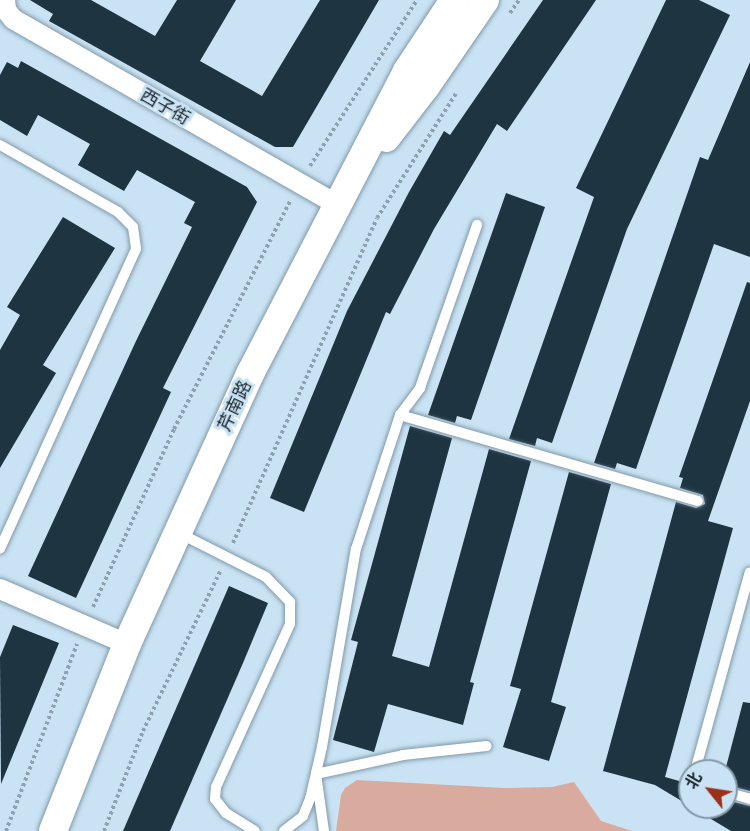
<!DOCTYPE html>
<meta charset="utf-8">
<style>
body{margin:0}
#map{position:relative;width:750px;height:831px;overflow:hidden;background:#c9e3f4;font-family:Roboto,"Noto Sans SC",sans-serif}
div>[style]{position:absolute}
.green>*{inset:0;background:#d9aa9e}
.building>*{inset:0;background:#1f3441}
.path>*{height:4px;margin-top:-2px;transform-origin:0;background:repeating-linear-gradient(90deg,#8da1ae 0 3px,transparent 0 6px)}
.roads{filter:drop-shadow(0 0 2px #8199aa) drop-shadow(0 0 2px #8199aa)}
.service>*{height:10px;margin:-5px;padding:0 5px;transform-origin:5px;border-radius:5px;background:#fff}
.minor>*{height:20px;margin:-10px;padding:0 10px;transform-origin:10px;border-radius:10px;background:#fff}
.secondary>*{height:28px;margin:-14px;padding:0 14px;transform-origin:14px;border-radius:14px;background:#fff}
span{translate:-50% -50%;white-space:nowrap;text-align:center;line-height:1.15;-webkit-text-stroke:6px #c9e3f4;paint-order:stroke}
.street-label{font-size:18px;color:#202930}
.north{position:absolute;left:678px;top:759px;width:60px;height:60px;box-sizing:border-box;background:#c9e3f4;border:2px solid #8599a6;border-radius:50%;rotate:300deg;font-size:16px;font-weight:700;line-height:24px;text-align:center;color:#202930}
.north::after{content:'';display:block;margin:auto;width:21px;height:27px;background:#9a3118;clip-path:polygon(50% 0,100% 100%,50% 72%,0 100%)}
</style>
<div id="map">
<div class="green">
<div style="clip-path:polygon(357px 780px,504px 788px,552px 787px,574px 782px,601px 821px,632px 831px,336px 831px,341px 795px,345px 788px)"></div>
</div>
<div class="building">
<div style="clip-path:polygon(30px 0,91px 0,155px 36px,177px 0,236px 0,200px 61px,262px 96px,320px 0,379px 0,293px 147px,275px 147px,49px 21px,53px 14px)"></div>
<div style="clip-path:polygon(543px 0,596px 0,507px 131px,497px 124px,434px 229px,390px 314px,386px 312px,304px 512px,270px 498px,347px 311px,409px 192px,444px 131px,450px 135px)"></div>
<div style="clip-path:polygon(666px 0,699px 0,730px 15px,627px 229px,552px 443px,537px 438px,535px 446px,509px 439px,594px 197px,576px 188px)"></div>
<div style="clip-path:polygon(21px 61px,247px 187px,257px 202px,163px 388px,171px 392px,76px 598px,28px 576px,136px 341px,192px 227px,184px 223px,195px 202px,137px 170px,124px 191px,78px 165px,90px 144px,38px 115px,27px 136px,0 120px,0 75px,7px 62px,18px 68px)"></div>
<div style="clip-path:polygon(750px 62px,750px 257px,714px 244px,636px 469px,617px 463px,615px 469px,594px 463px,700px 157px,708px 160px)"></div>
<div style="clip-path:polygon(506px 193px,545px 207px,471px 420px,457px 416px,455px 423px,428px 415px)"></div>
<div style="clip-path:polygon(63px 217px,115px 248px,43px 365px,56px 373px,0 468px,0 350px,20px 315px,7px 307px)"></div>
<div style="clip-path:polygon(747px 282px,750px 283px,750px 401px,708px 521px,733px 528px,665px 777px,690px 784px,690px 806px,655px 785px,603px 771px,676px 502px,696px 508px,705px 504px,703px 495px,680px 488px,683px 478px,679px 477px)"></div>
<div style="clip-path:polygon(410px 426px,452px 438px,392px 656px,429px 667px,489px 449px,531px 461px,470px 682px,474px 683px,463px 725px,388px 704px,374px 752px,333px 740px,358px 642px,351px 640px)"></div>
<div style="clip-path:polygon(569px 472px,611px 484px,551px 702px,566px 707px,549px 761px,503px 747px,521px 689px,510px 686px)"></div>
<div style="clip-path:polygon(229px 586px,268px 603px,243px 663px,170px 831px,123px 831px)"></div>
<div style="clip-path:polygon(13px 625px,59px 643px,1px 784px,0 657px)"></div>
<div style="clip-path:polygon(743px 702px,750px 703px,750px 791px,726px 785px,725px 771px)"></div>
<div style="clip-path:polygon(726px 800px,750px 806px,750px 831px,731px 831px,691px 807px,726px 807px)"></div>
</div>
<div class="path">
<div style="left:510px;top:13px;width:16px;rotate:-55deg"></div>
<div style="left:310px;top:166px;width:197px;rotate:-57.2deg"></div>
<div style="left:233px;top:543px;width:355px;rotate:-66.1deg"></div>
<div style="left:377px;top:218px;width:149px;rotate:-57.6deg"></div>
<div style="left:93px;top:607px;width:196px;rotate:-65.5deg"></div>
<div style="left:174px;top:429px;width:256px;rotate:-63deg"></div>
<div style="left:6px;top:831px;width:200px;rotate:-69.2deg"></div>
<div style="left:104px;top:831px;width:107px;rotate:-68.7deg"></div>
<div style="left:143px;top:731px;width:177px;rotate:-64.2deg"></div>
</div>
<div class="roads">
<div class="service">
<div style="left:0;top:145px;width:136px;rotate:29.6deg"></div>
<div style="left:118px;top:212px;width:21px;rotate:45deg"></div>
<div style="left:133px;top:227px;width:22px;rotate:82deg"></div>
<div style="left:136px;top:249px;width:329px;rotate:114.4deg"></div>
<div style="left:400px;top:415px;width:310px;rotate:16.1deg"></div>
<div style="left:179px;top:533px;width:97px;rotate:26.8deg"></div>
<div style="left:266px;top:577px;width:35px;rotate:46deg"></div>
<div style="left:290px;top:602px;width:22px;rotate:90deg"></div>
<div style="left:290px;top:624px;width:179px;rotate:114.4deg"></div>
<div style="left:216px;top:787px;width:12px;rotate:95deg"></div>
<div style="left:215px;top:799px;width:18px;rotate:52deg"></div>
<div style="left:226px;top:813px;width:34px;rotate:32deg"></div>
<div style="left:695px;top:771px;width:206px;rotate:-74.6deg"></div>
<div style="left:726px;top:792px;width:25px;rotate:16deg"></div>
<div style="left:284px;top:831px;width:24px;rotate:-38deg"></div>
<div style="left:303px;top:816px;width:18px;rotate:-68deg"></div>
<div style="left:310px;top:799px;width:53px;rotate:-77deg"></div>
<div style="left:322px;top:747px;width:201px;rotate:-80.3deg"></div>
<div style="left:356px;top:549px;width:141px;rotate:-71.8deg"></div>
<div style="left:400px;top:415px;width:34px;rotate:-53deg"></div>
<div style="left:420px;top:388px;width:173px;rotate:-70.7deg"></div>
<div style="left:324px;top:831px;width:58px;rotate:-98deg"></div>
<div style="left:316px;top:774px;width:89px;rotate:-12.3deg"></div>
<div style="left:403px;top:755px;width:84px;rotate:-6.1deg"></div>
</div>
<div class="minor">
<div style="left:5px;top:0;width:10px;rotate:84deg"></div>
<div style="left:6px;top:10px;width:11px;rotate:52deg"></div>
<div style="left:13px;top:19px;width:372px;rotate:29.8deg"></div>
<div style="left:0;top:589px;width:138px;rotate:23.4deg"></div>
</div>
<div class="secondary">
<div style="left:386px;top:138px;width:66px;rotate:-52.4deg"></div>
<div style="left:426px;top:86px;width:104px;rotate:-55.5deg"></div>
<div style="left:53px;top:831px;width:201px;rotate:-68.4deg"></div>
<div style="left:127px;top:644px;width:297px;rotate:-65.5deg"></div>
<div style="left:250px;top:374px;width:341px;rotate:-62.6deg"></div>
<div style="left:407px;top:71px;width:85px;rotate:-56.5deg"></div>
</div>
</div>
<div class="street-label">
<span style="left:165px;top:107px;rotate:30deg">西子街</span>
<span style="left:235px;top:406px;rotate:-65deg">芹南路</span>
</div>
<div class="north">北</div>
</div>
